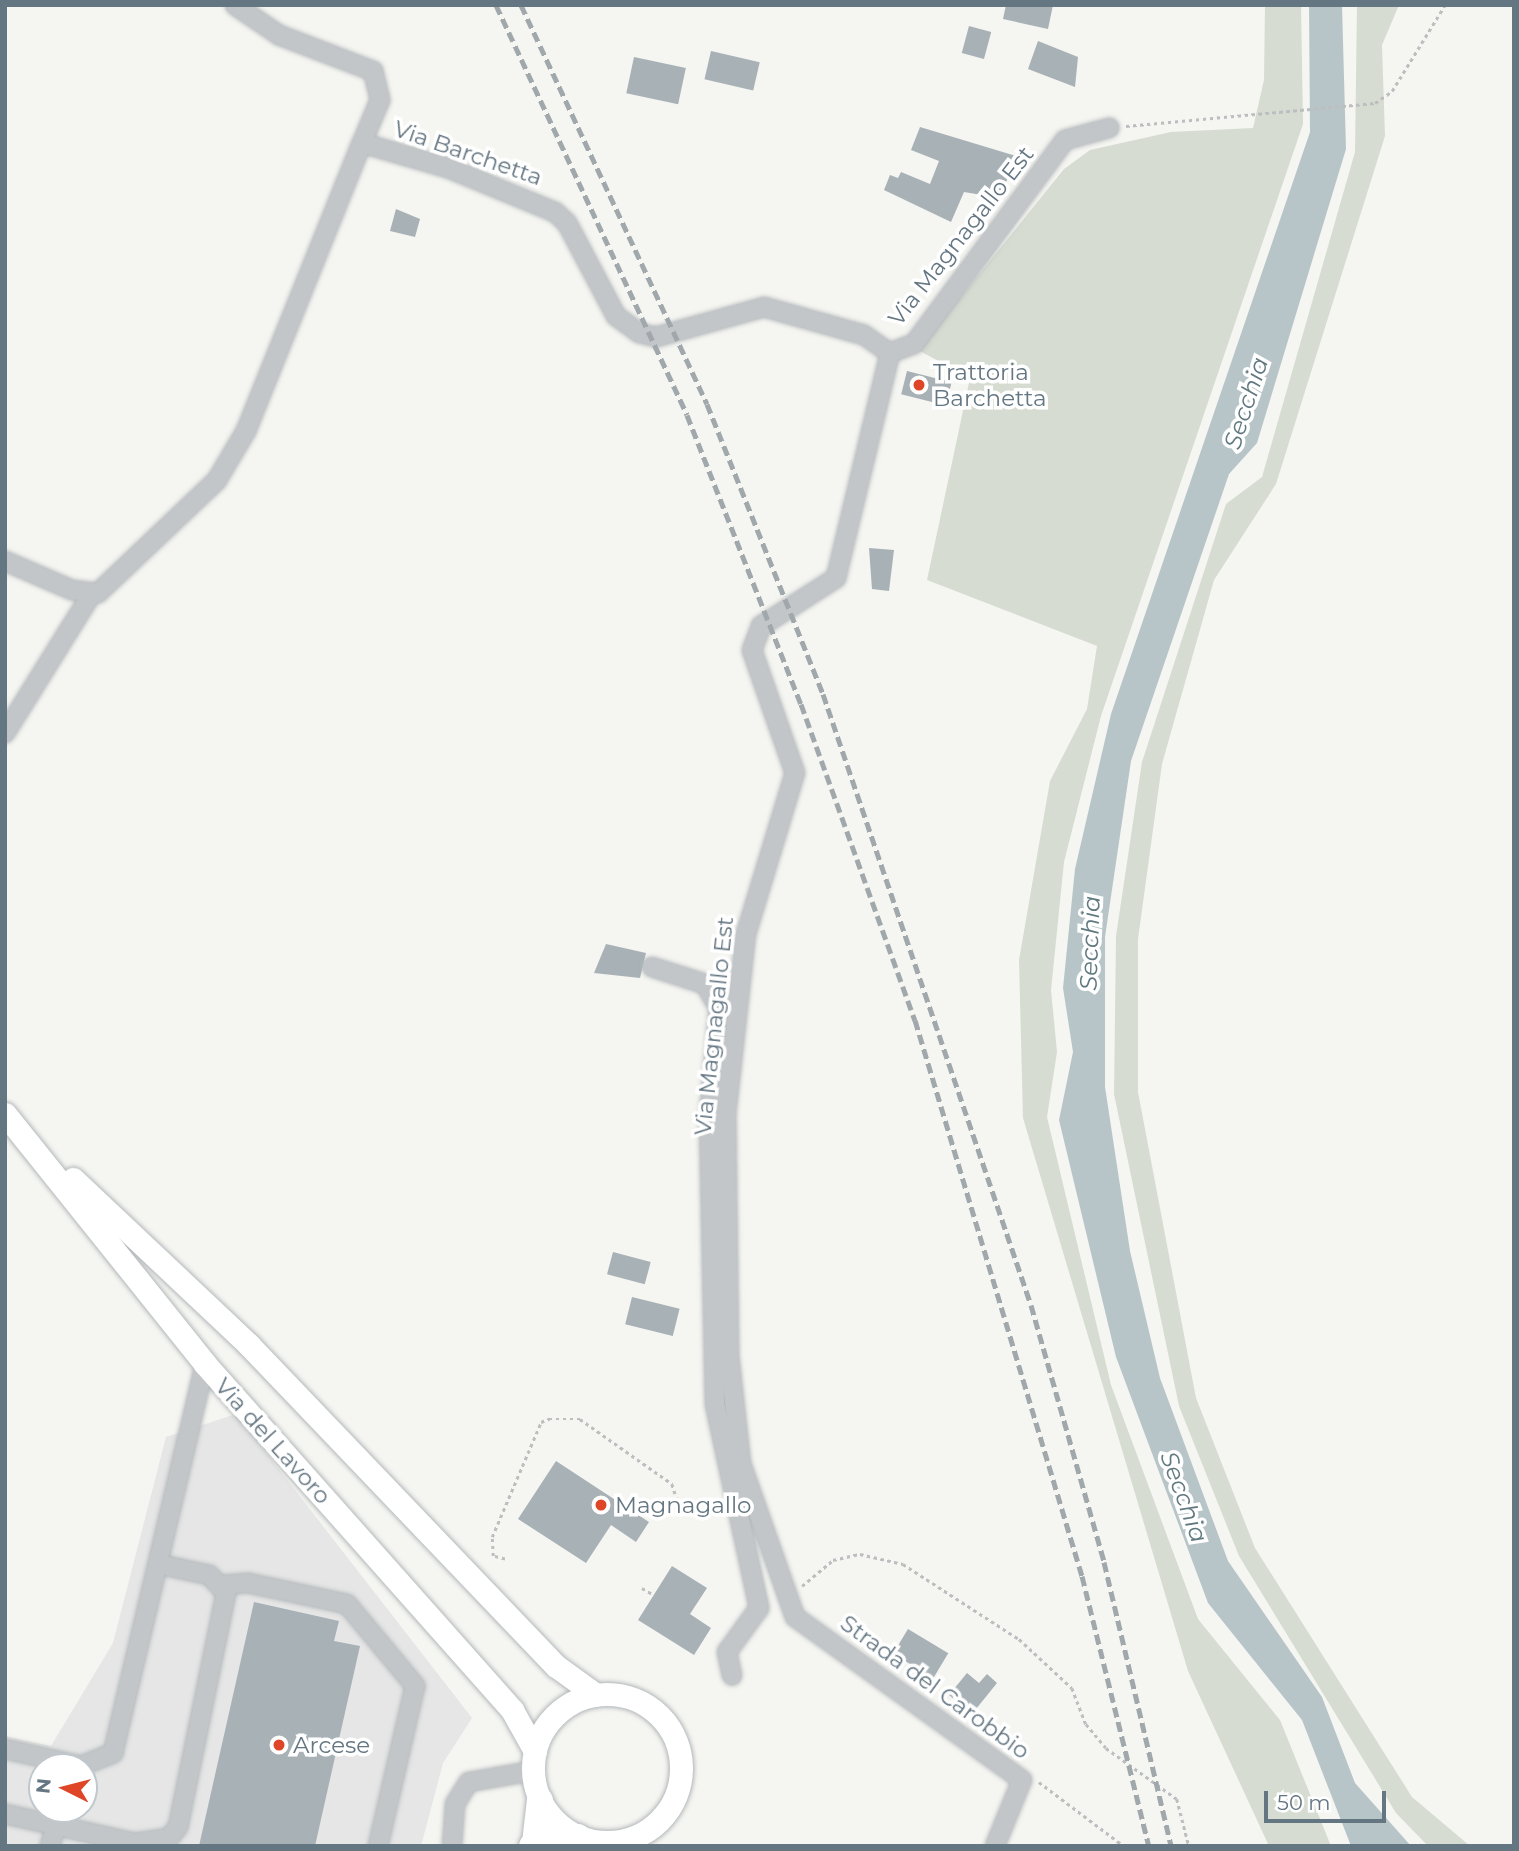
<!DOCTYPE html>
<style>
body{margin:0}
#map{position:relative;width:1519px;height:1851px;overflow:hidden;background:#f5f5f1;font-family:Montserrat,sans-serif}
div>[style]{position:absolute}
.built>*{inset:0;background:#e5e6e5}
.green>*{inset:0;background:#d6dcd2}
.water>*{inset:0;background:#b8c5c8}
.building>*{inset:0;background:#a8b1b6;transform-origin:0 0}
.path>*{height:2.5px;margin-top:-1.25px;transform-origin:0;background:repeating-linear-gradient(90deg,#bcbec0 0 3.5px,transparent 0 7px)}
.roads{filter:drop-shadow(0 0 2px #b3b8bb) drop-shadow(0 0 2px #b3b8bb)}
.minor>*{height:18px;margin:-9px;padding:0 9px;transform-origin:9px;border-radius:9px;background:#c2c6c9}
.major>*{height:23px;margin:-11.5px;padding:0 11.5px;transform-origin:11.5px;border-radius:11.5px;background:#fff}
.major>.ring{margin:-11.5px;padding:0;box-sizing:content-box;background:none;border:23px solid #fff;border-radius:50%}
.highway>*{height:26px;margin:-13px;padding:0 13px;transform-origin:13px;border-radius:13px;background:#fff}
.rail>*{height:5px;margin-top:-2.5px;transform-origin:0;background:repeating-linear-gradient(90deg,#a1a8ac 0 10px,transparent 0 15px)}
.dots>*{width:19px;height:19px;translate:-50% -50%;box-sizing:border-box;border:4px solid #fff;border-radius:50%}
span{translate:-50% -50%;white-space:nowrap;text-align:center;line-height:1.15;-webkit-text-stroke:7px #fff;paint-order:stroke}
.street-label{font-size:23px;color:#647682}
.poi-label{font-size:23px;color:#647682}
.left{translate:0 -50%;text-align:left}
.water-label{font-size:24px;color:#60787f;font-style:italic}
.frame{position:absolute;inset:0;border:7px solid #647682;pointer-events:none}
.north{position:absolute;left:28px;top:1753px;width:70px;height:70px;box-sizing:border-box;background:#fff;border:2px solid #c1c8cd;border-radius:50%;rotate:276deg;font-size:19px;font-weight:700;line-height:28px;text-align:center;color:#647682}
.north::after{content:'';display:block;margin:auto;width:24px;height:32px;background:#df4627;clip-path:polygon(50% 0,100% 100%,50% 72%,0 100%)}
.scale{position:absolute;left:1264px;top:1791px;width:122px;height:32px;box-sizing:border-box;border:4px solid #647682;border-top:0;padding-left:9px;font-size:21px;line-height:24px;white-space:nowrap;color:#647682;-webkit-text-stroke:5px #fff;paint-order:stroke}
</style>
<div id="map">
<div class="built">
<div style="clip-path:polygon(evenodd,236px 1414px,472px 1718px,443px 1763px,421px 1846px,5px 1846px,5px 1736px,51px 1746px,113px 1643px,166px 1437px,236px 1414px,42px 1767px,84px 1767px,84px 1809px,42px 1809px,42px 1767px)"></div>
</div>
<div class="green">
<div style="clip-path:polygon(1265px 5px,1301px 5px,1303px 124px,1101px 716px,1064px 862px,1051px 990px,1057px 1052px,1047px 1117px,1111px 1385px,1198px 1619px,1280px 1720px,1331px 1846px,1269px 1846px,1188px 1671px,1023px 1118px,1019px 960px,1050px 781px,1087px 709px,1097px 646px,927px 580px,970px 378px,918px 350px,1064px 169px,1090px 150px,1171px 132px,1253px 128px,1264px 80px)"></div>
<div style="clip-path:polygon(1357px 5px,1399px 5px,1382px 45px,1385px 136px,1276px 484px,1214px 580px,1162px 764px,1138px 939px,1138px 1092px,1196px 1398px,1255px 1548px,1412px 1797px,1470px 1846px,1428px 1846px,1396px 1813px,1239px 1556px,1179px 1406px,1114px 1094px,1116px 936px,1142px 762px,1226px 504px,1262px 477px,1355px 152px)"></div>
</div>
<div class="water">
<div style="clip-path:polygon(1309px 5px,1342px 5px,1346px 149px,1257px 443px,1229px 474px,1131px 761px,1105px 937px,1105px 1087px,1130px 1251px,1160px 1378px,1228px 1561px,1322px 1697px,1355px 1783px,1411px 1846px,1351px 1846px,1302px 1720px,1208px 1603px,1116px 1357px,1059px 1120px,1073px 1052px,1063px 988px,1075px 869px,1111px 714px,1310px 132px)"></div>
</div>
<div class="building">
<div style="clip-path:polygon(1006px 5px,1053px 5px,1048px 29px,1003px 19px)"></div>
<div style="left:969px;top:26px;width:23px;height:28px;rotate:15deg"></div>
<div style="clip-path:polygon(1038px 41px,1078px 57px,1075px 87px,1028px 69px)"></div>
<div style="left:711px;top:51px;width:50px;height:29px;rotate:13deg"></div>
<div style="left:634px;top:57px;width:53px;height:37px;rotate:12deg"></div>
<div style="clip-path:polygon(920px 127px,1016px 156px,1000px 198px,964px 192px,951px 222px,884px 190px,890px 175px,898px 178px,901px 172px,930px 184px,939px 161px,911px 150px)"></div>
<div style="clip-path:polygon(396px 209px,420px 219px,415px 237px,390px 231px)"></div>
<div style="left:907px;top:371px;width:46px;height:24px;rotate:14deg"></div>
<div style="clip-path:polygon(869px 548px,894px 550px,889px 591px,872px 589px)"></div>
<div style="clip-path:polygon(606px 944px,646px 953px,640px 978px,594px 973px)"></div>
<div style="left:613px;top:1252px;width:39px;height:23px;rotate:15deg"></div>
<div style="left:632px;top:1297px;width:49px;height:28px;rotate:14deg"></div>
<div style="clip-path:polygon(556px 1461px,649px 1522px,636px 1542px,611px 1525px,586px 1563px,518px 1519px)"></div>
<div style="clip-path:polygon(672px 1566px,707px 1588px,690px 1614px,711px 1628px,694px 1655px,638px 1620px)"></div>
<div style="clip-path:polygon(254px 1602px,339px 1621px,334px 1641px,360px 1646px,315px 1846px,199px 1846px)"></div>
<div style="left:908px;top:1629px;width:47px;height:29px;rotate:31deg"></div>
<div style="clip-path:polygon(967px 1673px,979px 1683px,987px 1674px,997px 1683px,972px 1714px,949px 1695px)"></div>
</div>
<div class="path">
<div style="left:1126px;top:126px;width:250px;rotate:-5.3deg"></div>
<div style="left:1375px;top:103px;width:21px;rotate:-35deg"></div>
<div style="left:1392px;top:91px;width:101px;rotate:-58.4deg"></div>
<div style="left:505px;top:1559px;width:12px;rotate:-166deg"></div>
<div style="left:493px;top:1556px;width:19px;rotate:-93deg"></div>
<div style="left:492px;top:1537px;width:125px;rotate:-66.9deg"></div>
<div style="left:541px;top:1422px;width:9px;rotate:-21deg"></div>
<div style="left:549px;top:1419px;width:31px"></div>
<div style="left:580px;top:1419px;width:113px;rotate:35.2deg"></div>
<div style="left:672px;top:1484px;width:20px;rotate:72deg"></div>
<div style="left:678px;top:1503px;width:26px;rotate:143deg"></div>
<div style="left:802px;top:1586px;width:40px;rotate:-40deg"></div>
<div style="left:833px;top:1560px;width:28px;rotate:-13deg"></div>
<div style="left:860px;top:1554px;width:44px;rotate:13.1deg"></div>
<div style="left:903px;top:1564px;width:138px;rotate:32.9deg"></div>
<div style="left:1019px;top:1639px;width:72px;rotate:42.8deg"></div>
<div style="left:1072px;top:1688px;width:39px;rotate:69deg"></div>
<div style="left:1086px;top:1724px;width:31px;rotate:50deg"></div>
<div style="left:1106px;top:1748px;width:87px;rotate:35.7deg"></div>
<div style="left:1177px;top:1799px;width:49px;rotate:75.7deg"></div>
<div style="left:642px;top:1588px;width:14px;rotate:30deg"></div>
<div style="left:1039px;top:1782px;width:106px;rotate:37deg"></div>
</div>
<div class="roads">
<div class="minor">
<div style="left:235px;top:5px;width:53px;rotate:34.3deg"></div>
<div style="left:279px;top:35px;width:101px;rotate:21deg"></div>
<div style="left:373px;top:71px;width:30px;rotate:76deg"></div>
<div style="left:380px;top:100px;width:47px;rotate:112.7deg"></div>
<div style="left:5px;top:561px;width:73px;rotate:23.4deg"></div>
<div style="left:72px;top:590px;width:26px;rotate:7deg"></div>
<div style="left:98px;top:593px;width:164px;rotate:-43.5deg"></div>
<div style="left:217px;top:480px;width:57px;rotate:-59.4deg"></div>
<div style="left:246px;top:431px;width:310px;rotate:-68.1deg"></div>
<div style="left:362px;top:143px;width:90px;rotate:16.2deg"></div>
<div style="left:448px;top:168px;width:116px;rotate:22.4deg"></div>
<div style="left:555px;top:212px;width:16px;rotate:43deg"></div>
<div style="left:567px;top:223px;width:105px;rotate:62.2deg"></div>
<div style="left:616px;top:316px;width:29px;rotate:36deg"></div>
<div style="left:639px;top:333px;width:17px;rotate:13deg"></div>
<div style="left:656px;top:337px;width:112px;rotate:-15.5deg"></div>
<div style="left:764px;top:307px;width:104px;rotate:15.6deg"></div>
<div style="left:864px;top:335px;width:32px;rotate:35deg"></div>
<div style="left:5px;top:733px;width:163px;rotate:-58.1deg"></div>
<div style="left:652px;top:967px;width:56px;rotate:17.8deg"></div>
<div style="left:705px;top:984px;width:28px;rotate:60deg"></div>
<div style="left:719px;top:1008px;width:109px;rotate:95.2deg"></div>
<div style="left:709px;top:1117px;width:287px;rotate:88.8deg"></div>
<div style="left:715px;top:1404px;width:209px;rotate:77.8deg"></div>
<div style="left:759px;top:1608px;width:54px;rotate:126deg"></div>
<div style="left:727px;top:1652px;width:24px;rotate:78deg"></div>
<div style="left:224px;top:1585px;width:24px;rotate:-5deg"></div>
<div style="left:248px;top:1583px;width:101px;rotate:12deg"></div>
<div style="left:347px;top:1604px;width:107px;rotate:50.3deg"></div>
<div style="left:415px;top:1686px;width:164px;rotate:103deg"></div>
<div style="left:5px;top:1749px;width:78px;rotate:12.6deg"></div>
<div style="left:81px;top:1766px;width:35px;rotate:-22deg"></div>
<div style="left:113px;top:1753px;width:400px;rotate:-76.7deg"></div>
<div style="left:5px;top:1814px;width:133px;rotate:12.6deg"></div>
<div style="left:135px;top:1843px;width:34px;rotate:-8deg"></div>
<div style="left:169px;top:1838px;width:14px;rotate:-51deg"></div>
<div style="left:178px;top:1827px;width:239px;rotate:-78.4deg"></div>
<div style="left:226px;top:1593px;width:25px;rotate:-133deg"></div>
<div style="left:209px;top:1575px;width:52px;rotate:-167.8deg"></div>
<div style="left:612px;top:1843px;width:3px;rotate:90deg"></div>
<div style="left:50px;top:1846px;width:22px;rotate:-74deg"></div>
<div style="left:452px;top:1846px;width:42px;rotate:-85.9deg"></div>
<div style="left:455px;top:1804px;width:26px;rotate:-58deg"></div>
<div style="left:469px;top:1782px;width:65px;rotate:-9.8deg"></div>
<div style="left:995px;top:1846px;width:71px;rotate:-67.8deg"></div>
<div style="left:1022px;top:1780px;width:279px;rotate:-144.3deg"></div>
<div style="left:795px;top:1617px;width:162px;rotate:-109.4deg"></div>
<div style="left:741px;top:1464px;width:110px;rotate:-96.3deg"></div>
<div style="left:729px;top:1355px;width:241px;rotate:-90.7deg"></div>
<div style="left:726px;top:1114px;width:181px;rotate:-83.7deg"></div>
<div style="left:746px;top:934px;width:168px;rotate:-73.1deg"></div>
<div style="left:795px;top:773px;width:130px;rotate:-109.3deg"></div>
<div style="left:752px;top:650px;width:26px;rotate:-69deg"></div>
<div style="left:761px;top:626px;width:89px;rotate:-32.6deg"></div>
<div style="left:836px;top:578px;width:231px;rotate:-76.5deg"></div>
<div style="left:890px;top:353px;width:26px;rotate:-21deg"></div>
<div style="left:914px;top:344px;width:254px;rotate:-53.5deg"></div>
<div style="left:1065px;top:140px;width:46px;rotate:-15.3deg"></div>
</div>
<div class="major">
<div style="left:5px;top:1114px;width:320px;rotate:51.3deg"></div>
<div style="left:205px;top:1364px;width:463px;rotate:48.4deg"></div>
<div style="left:512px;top:1710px;width:47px;rotate:60.7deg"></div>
<div style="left:73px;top:1179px;width:242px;rotate:43.3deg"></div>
<div style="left:249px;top:1345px;width:444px;rotate:46.3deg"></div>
<div style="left:556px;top:1666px;width:49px;rotate:35.9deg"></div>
<div class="ring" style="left:533px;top:1694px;width:125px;height:125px"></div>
</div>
<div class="highway">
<div style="left:535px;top:1843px;width:43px;rotate:-83.4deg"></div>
<div style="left:532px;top:1846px;width:21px;rotate:-29deg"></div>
<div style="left:550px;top:1836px;width:28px;rotate:2deg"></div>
</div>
</div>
<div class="rail">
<div style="left:496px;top:5px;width:452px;rotate:65deg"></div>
<div style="left:687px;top:415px;width:311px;rotate:68.5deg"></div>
<div style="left:801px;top:704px;width:336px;rotate:70.2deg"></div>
<div style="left:915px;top:1020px;width:581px;rotate:73.28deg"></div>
<div style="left:1082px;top:1576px;width:278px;rotate:76.1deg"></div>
<div style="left:521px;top:5px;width:440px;rotate:65deg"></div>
<div style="left:707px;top:404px;width:312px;rotate:68.2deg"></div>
<div style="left:823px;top:694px;width:645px;rotate:71.2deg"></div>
<div style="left:1031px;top:1305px;width:267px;rotate:74.1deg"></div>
<div style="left:1104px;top:1562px;width:292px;rotate:76.7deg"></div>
</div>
<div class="dots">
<div style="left:919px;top:385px;background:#df4627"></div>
<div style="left:601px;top:1505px;background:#df4627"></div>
<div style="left:279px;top:1745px;background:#df4627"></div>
</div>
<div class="street-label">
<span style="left:468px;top:153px;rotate:19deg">Via Barchetta</span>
<span style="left:961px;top:236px;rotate:-52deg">Via Magnagallo Est</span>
<span style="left:714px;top:1026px;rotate:-84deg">Via Magnagallo Est</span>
<span style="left:273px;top:1441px;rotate:48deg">Via del Lavoro</span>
<span style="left:935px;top:1687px;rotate:36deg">Strada del Carobbio</span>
</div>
<div class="poi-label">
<span class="left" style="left:933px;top:385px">Trattoria<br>Barchetta</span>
<span class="left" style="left:615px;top:1505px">Magnagallo</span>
<span class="left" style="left:293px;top:1745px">Arcese</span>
</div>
<div class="water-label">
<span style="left:1246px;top:403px;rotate:-72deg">Secchia</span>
<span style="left:1090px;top:943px;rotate:-88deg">Secchia</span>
<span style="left:1184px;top:1497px;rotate:70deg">Secchia</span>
</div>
<div class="frame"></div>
<div class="north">N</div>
<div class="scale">50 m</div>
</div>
